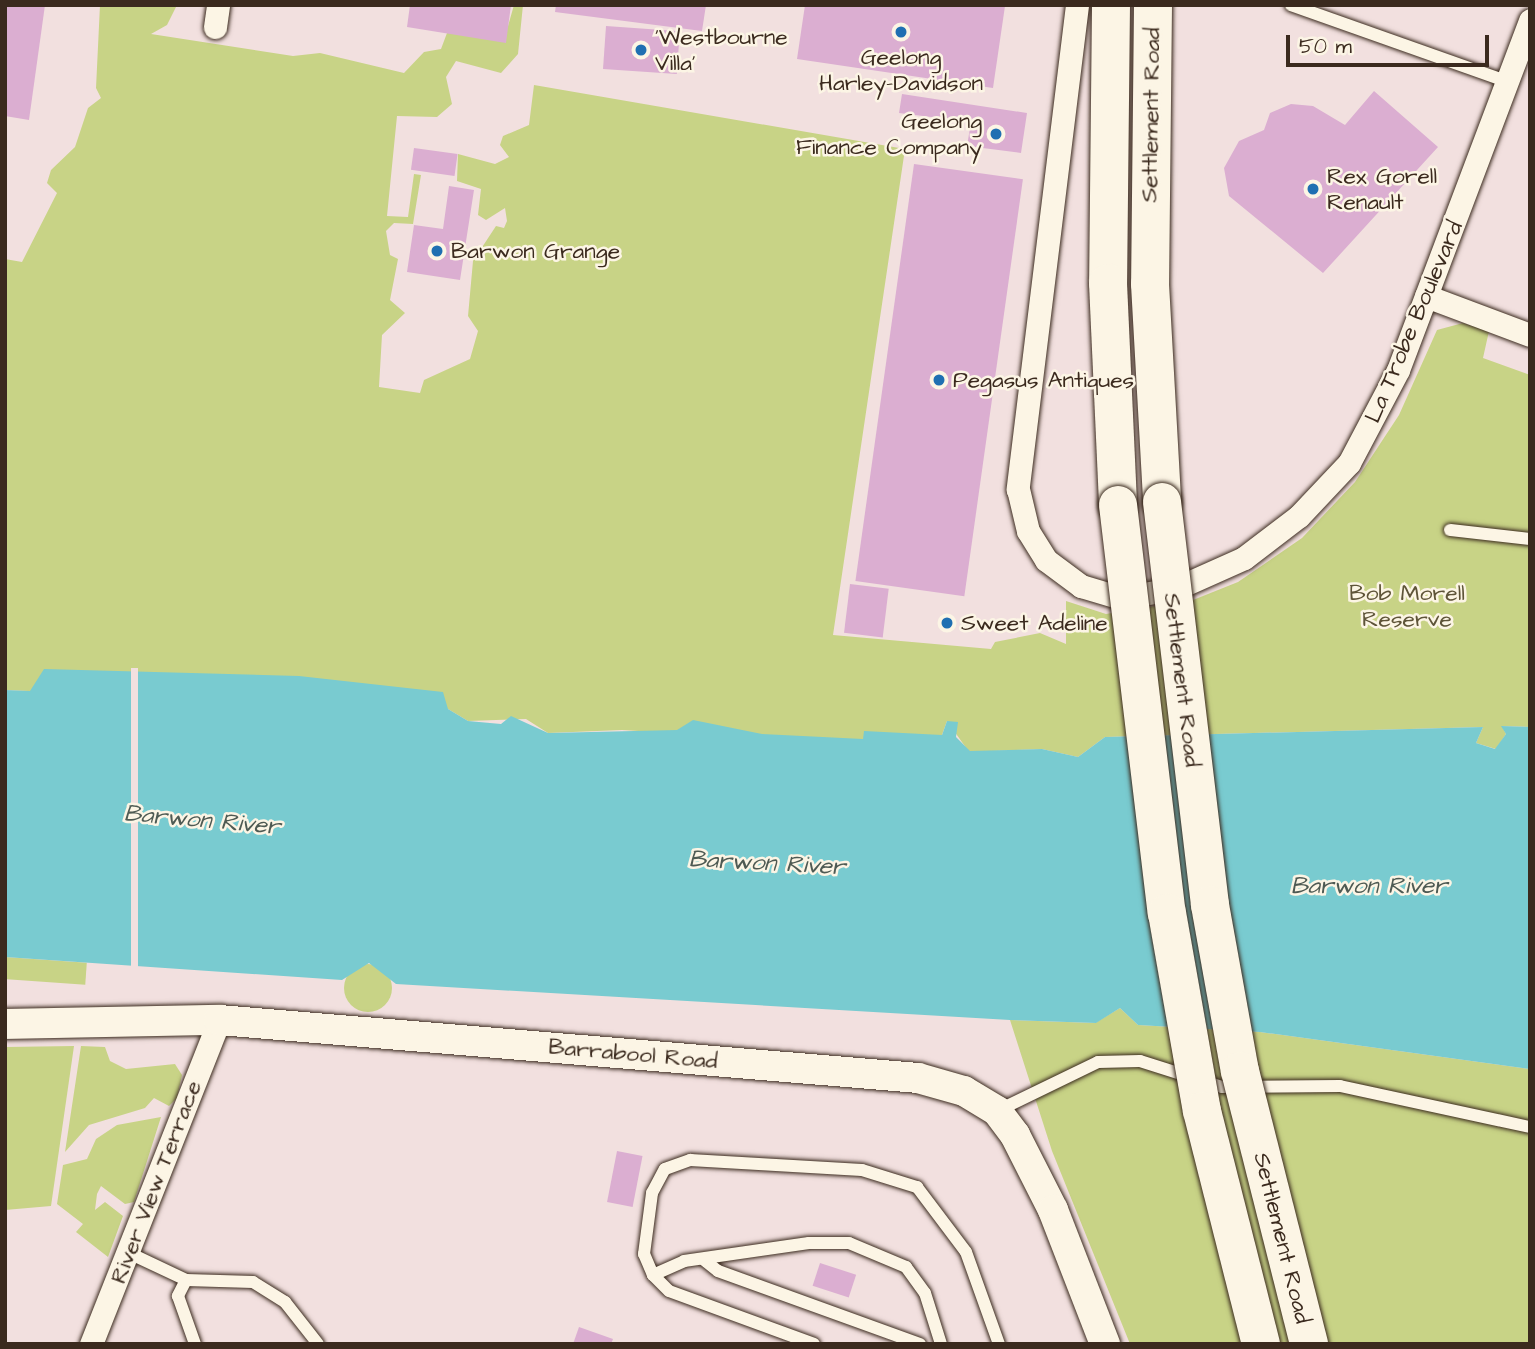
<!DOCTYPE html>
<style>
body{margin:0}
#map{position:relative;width:1535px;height:1349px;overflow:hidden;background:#f2e0df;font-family:"Architects Daughter",sans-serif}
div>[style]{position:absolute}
.green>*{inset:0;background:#c8d386;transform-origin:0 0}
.round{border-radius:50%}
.water>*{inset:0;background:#79cbd0}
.pier>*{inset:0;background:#f2e0df;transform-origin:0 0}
.building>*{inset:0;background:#dbaed1;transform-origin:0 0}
.roads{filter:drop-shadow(0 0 2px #3b2a1e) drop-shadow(0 0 2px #3b2a1e)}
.service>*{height:12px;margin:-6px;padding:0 6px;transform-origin:6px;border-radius:6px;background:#fcf5e5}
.minor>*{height:23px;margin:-11.5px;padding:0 11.5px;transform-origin:11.5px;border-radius:11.5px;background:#fcf5e5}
.tertiary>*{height:30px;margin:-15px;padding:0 15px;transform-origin:15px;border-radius:15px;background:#fcf5e5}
.trunk>*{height:38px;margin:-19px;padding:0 19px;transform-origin:19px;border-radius:19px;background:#fcf5e5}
.bridges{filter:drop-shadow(0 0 2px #3b2a1e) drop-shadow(0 0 2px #3b2a1e)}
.trunk-bridge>*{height:38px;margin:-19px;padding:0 19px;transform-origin:19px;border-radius:19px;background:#fcf5e5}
.dots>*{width:19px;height:19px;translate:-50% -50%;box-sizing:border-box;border:4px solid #fcf5e5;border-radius:50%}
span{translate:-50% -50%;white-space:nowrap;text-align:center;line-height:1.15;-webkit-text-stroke:5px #fcf5e5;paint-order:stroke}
.poi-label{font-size:23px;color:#3b2a1e}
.left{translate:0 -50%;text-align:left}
.right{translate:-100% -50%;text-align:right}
.street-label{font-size:23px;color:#3b2a1e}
.park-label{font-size:23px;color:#5e5438}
.water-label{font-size:24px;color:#4e5a53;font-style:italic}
.frame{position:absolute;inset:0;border:7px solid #3b2a1e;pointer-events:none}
.scale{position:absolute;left:1286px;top:35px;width:203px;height:32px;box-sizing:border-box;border:4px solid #3b2a1e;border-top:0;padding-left:9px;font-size:21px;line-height:24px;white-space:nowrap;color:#3b2a1e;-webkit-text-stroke:5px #fcf5e5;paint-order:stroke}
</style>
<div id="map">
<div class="green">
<div style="clip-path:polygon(100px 5px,177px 5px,167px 25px,151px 34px,293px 56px,320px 53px,404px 73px,424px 52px,441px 49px,447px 33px,508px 26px,514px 5px,523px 5px,518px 54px,501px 73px,456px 61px,446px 77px,452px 104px,437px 117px,397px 116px,387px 216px,408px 217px,414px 174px,421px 175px,413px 224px,394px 223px,386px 231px,390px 255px,398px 259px,390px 300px,405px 313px,382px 335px,379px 387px,420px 393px,424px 380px,470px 359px,478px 331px,468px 316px,473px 261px,496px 226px,504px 228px,507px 221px,505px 208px,486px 220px,478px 215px,481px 189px,457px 181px,458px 154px,495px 164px,509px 157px,500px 145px,503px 136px,529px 125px,534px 85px,905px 149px,833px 635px,991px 649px,995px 642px,1040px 633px,1066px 644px,1066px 601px,1106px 614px,1193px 600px,1238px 582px,1302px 538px,1355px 482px,1399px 415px,1437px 330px,1463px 323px,1489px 331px,1483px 358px,1530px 375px,1530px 727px,1502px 726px,1506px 734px,1496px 749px,1476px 743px,1483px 727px,1105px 737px,1078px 757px,1042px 749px,969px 752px,947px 721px,939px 743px,898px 747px,622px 730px,548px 733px,526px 719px,468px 721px,448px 709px,5px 690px,5px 259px,22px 262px,57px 193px,47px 183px,51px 170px,75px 147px,88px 108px,101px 98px,96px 88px)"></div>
<div style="left:5px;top:957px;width:82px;height:22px;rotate:4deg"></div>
<div class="round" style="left:344px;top:964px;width:48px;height:48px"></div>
<div style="clip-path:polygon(1120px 1008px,1138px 1025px,1260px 1032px,1530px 1069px,1530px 1344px,1130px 1344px,1052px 1151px,1010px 1020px,1095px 1023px)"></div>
<div style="clip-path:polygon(74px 1046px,51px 1206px,5px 1210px,5px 1047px)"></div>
<div style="clip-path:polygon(81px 1046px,105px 1047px,110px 1061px,126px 1069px,175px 1064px,182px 1075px,177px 1098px,169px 1106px,154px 1098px,145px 1108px,89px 1125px,65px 1152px)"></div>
<div style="clip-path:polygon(161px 1117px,134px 1202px,125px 1204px,101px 1186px,97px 1194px,95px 1210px,105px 1202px,123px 1216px,108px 1257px,76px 1232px,83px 1224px,57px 1204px,63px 1165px,87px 1159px,96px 1139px,117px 1125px)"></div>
</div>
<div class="water">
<div style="clip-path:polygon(44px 669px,299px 676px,443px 692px,448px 709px,468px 721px,501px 724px,511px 716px,548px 733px,677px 730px,693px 720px,762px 734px,863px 739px,864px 731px,942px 735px,947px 721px,958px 722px,956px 737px,970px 751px,1042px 749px,1078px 757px,1105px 737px,1483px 727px,1476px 743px,1495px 749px,1506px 734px,1501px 726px,1530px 727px,1530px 1069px,1260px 1032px,1138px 1025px,1120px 1008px,1096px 1023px,1010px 1020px,396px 984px,369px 963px,342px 980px,5px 957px,5px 690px,30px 691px)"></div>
</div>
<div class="pier">
<div style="left:131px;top:668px;width:7px;height:302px"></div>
</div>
<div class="building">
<div style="clip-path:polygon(5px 5px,45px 5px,29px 120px,5px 116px)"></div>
<div style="clip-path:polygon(410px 5px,511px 5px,506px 43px,407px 27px)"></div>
<div style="clip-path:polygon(556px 5px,706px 5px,702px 31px,555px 12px)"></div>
<div style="clip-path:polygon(805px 5px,1005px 6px,993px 88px,797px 59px)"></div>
<div style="left:606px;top:26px;width:74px;height:43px;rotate:4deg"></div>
<div style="clip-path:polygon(1374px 91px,1438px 147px,1323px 273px,1229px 196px,1224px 168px,1239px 141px,1264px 130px,1270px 113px,1291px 104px,1313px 106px,1345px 125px)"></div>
<div style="clip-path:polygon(902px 94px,1027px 113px,1021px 153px,967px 146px,971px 122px,899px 113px)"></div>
<div style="left:414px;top:148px;width:44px;height:22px;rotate:8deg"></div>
<div style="left:914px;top:164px;width:110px;height:421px;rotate:8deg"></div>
<div style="clip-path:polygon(449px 186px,474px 190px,460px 280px,407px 272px,414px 225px,443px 229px)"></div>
<div style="left:850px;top:584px;width:39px;height:49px;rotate:7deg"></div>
<div style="left:617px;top:1151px;width:26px;height:52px;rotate:11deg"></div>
<div style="left:820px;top:1263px;width:38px;height:24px;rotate:18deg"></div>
<div style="clip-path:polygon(579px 1327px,613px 1339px,611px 1344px,573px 1344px)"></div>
</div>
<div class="roads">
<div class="service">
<div style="left:1291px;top:5px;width:230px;rotate:19.5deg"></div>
<div style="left:1450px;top:530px;width:81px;rotate:6.4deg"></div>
<div style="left:997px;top:1111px;width:112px;rotate:-25.9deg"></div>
<div style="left:1098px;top:1062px;width:42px;rotate:-1.4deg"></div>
<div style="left:1140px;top:1061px;width:86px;rotate:17.6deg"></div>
<div style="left:1222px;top:1087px;width:118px;rotate:-0.5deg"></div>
<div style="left:1340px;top:1086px;width:194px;rotate:12.2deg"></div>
<div style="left:129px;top:1253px;width:63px;rotate:25.3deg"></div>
<div style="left:186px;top:1280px;width:67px;rotate:1.7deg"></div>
<div style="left:253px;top:1282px;width:38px;rotate:32deg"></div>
<div style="left:285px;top:1302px;width:53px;rotate:51.8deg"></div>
<div style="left:703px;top:1259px;width:19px;rotate:39deg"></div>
<div style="left:718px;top:1271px;width:215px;rotate:19.9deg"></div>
<div style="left:653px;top:1275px;width:34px;rotate:-24deg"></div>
<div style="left:684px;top:1261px;width:126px;rotate:-8.2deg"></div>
<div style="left:809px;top:1243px;width:40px"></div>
<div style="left:849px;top:1243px;width:62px;rotate:22.8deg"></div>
<div style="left:906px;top:1267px;width:32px;rotate:54deg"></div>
<div style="left:925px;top:1293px;width:53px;rotate:72.6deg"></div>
<div style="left:186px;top:1280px;width:18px;rotate:117deg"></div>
<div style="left:178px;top:1296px;width:51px;rotate:70.5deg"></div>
<div style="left:814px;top:1344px;width:154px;rotate:-159.9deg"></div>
<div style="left:669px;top:1291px;width:23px;rotate:-135deg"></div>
<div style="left:653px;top:1275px;width:23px;rotate:-113deg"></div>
<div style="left:644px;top:1254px;width:62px;rotate:-82.5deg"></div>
<div style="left:652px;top:1193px;width:27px;rotate:-62deg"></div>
<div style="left:665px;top:1169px;width:27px;rotate:-20deg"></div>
<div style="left:690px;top:1160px;width:172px;rotate:3.3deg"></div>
<div style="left:862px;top:1170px;width:58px;rotate:17.2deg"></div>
<div style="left:917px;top:1187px;width:81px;rotate:53deg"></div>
<div style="left:966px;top:1252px;width:98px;rotate:70.3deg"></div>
</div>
<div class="minor">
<div style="left:1077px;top:5px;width:488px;rotate:97deg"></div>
<div style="left:1018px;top:489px;width:43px;rotate:76.6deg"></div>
<div style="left:1028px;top:531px;width:34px;rotate:58deg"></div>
<div style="left:1046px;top:560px;width:44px;rotate:36.6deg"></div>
<div style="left:1081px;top:586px;width:42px;rotate:16.7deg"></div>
<div style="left:1121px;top:598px;width:57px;rotate:-10.1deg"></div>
<div style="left:1177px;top:588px;width:73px;rotate:-24.1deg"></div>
<div style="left:1244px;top:558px;width:69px;rotate:-37.4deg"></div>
<div style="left:1299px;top:516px;width:73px;rotate:-46.7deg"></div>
<div style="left:1349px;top:463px;width:105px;rotate:-62.2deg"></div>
<div style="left:1398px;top:370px;width:374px;rotate:-69.3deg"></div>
<div style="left:215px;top:27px;width:22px;rotate:-82deg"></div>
<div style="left:1426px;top:296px;width:111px;rotate:20.6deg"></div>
<div style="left:91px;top:1344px;width:348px;rotate:-68.4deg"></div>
</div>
<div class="tertiary">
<div style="left:5px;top:1024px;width:214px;rotate:-1.1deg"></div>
<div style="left:219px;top:1020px;width:701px;rotate:4.74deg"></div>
<div style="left:918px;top:1078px;width:48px;rotate:15.8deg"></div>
<div style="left:964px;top:1091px;width:39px;rotate:31deg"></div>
<div style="left:997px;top:1111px;width:30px;rotate:53deg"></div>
<div style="left:1015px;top:1135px;width:84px;rotate:63.1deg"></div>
<div style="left:1053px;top:1210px;width:144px;rotate:68.8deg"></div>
</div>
<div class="trunk">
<div style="left:1111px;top:5px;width:278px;rotate:90.6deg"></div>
<div style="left:1108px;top:283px;width:222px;rotate:87.4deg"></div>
<div style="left:1153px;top:5px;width:279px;rotate:90.6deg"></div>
<div style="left:1150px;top:284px;width:218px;rotate:86.8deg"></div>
</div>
</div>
<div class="bridges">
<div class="trunk-bridge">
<div style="left:1162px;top:502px;width:406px;rotate:83.2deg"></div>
<div style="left:1210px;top:905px;width:169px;rotate:79.8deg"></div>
<div style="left:1240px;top:1071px;width:282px;rotate:75.8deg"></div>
<div style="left:1118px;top:505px;width:411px;rotate:83.2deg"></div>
<div style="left:1167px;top:913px;width:201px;rotate:80deg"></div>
<div style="left:1202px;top:1111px;width:240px;rotate:75.8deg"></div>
</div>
</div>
<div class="dots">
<div style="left:901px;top:32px;background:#1f6fb2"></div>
<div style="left:641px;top:50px;background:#1f6fb2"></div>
<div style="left:996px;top:134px;background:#1f6fb2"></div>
<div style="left:1313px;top:189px;background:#1f6fb2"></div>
<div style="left:437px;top:251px;background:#1f6fb2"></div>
<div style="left:939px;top:380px;background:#1f6fb2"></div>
<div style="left:947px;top:623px;background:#1f6fb2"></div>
</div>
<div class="poi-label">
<span class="left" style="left:655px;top:50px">'Westbourne<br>Villa'</span>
<span style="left:901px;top:70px">Geelong<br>Harley-Davidson</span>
<span class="right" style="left:982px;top:134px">Geelong<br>Finance Company</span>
<span class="left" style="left:1327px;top:189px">Rex Gorell<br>Renault</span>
<span class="left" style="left:451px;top:251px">Barwon Grange</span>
<span class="left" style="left:953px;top:380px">Pegasus Antiques</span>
<span class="left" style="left:961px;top:623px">Sweet Adeline</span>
</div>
<div class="street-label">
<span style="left:1151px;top:115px;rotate:-89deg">Settlement Road</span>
<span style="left:1414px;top:322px;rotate:-67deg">La Trobe Boulevard</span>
<span style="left:1182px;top:680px;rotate:83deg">Settlement Road</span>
<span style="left:633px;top:1054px;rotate:5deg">Barrabool Road</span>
<span style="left:156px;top:1182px;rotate:-69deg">River View Terrace</span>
<span style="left:1282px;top:1238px;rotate:76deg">Settlement Road</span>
</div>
<div class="park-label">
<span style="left:1407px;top:606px">Bob Morell<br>Reserve</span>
</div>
<div class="water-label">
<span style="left:202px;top:821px;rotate:5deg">Barwon River</span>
<span style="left:767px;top:864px;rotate:3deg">Barwon River</span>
<span style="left:1369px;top:887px">Barwon River</span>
</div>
<div class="frame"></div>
<div class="scale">50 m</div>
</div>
